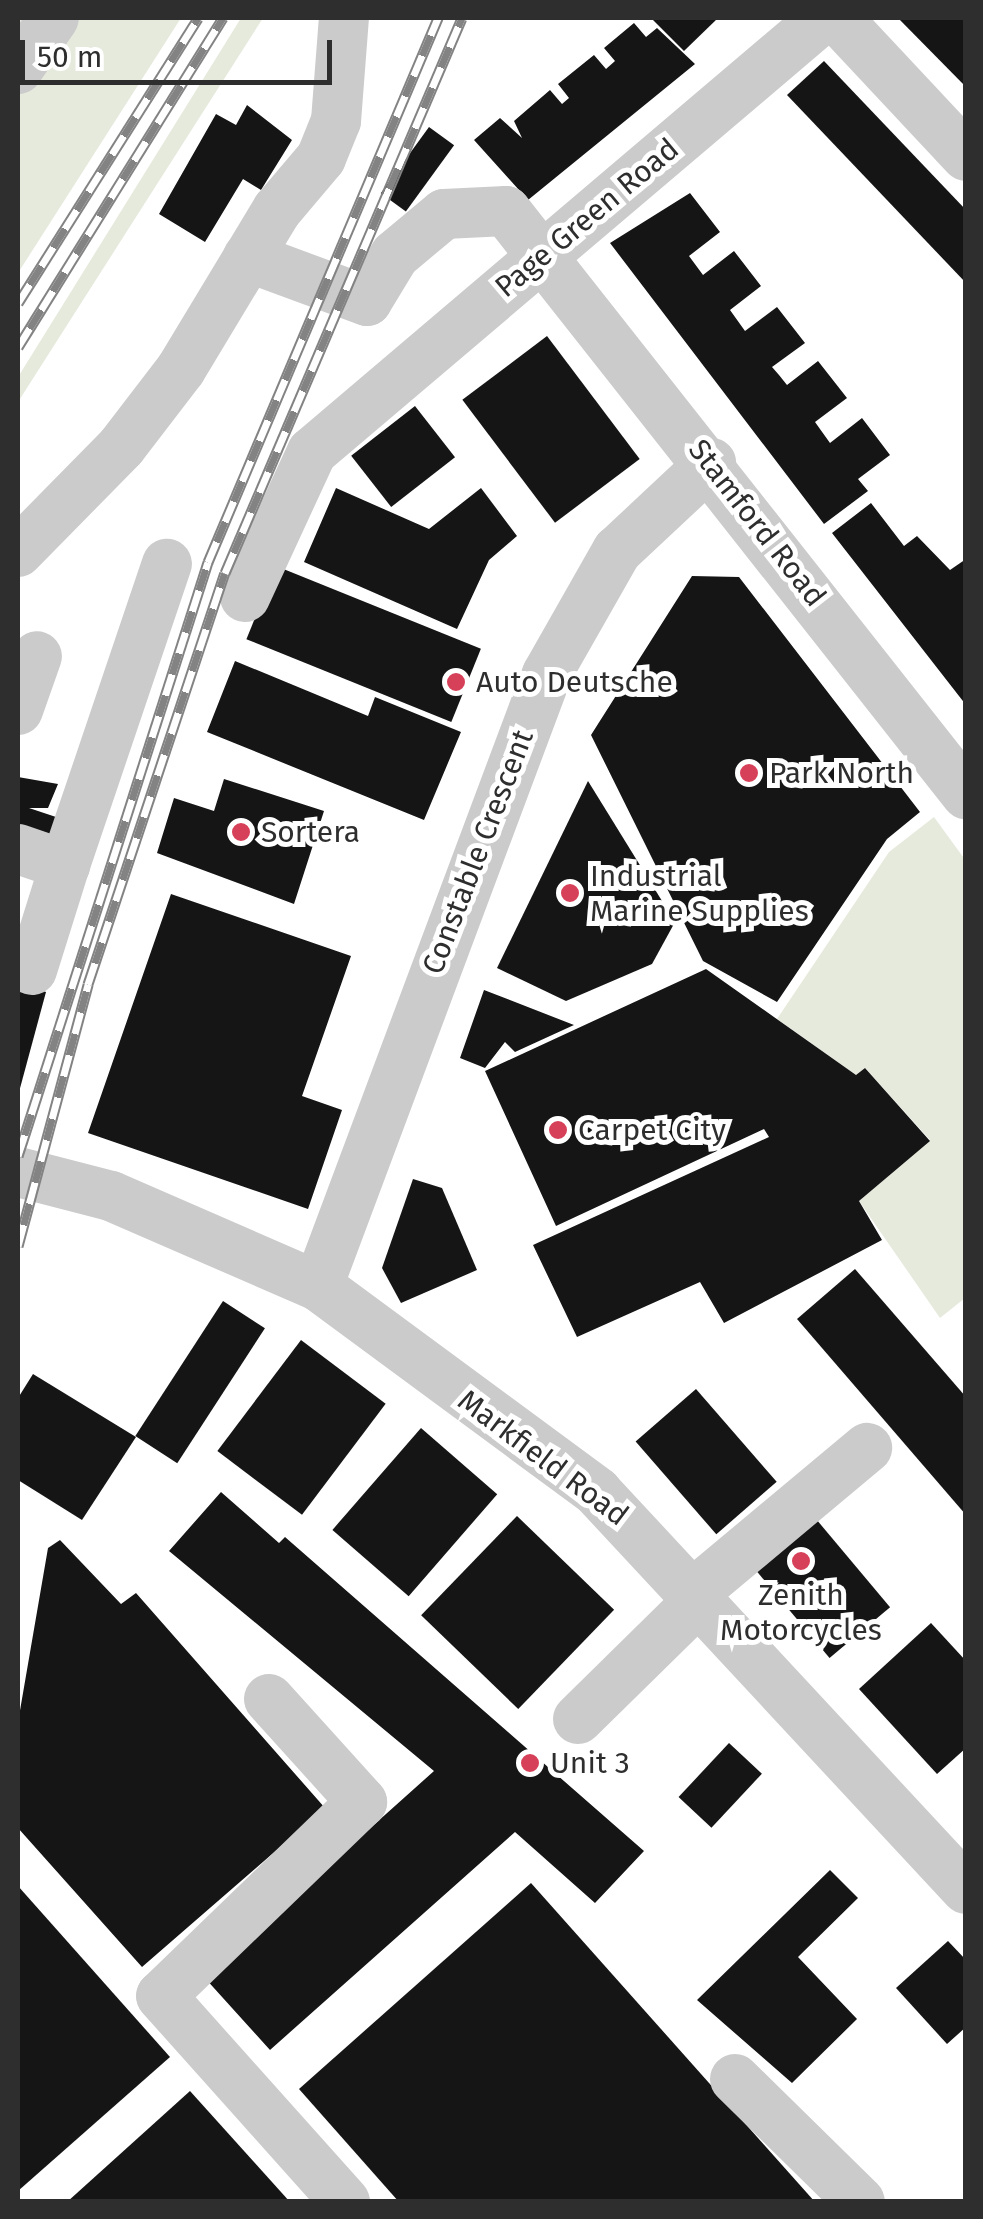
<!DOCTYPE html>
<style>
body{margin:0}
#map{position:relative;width:983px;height:2219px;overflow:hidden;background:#fff;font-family:"Fira Sans",sans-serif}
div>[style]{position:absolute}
.green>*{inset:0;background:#e6eadd}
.building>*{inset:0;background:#151515;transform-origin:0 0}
.minor>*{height:50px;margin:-25px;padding:0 25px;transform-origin:25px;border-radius:25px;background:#cbcbcb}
.rail>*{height:11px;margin-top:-5.5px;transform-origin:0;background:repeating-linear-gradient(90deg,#fff 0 22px,#838383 0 44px);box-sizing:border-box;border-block:2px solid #838383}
.dots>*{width:28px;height:28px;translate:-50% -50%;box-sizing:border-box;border:5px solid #fff;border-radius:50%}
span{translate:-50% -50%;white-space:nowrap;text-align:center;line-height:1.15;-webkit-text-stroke:10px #fff;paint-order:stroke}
.street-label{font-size:30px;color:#2e2e2e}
.poi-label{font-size:30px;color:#2e2e2e}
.left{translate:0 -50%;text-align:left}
.frame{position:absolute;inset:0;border:20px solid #2e2e2e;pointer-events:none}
.scale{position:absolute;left:20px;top:40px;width:312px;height:45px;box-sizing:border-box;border:5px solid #2e2e2e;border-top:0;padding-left:12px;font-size:30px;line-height:35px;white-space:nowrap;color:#2e2e2e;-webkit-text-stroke:8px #fff;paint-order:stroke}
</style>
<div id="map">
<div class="green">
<div style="clip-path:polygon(18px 18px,181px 18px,18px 273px)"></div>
<div style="clip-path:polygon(241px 18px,263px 18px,18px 402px,18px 377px)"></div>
<div style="clip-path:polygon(934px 817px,966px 861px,965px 1298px,940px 1318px,859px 1201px,930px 1140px,865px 1068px,856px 1075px,777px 1019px,889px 852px)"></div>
</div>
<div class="building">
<div style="clip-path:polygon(651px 18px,718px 18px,684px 51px)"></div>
<div style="clip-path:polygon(898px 18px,966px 18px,966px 87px)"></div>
<div style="clip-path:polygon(634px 23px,646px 37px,657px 28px,695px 64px,528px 200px,474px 140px,500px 118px,522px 138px,514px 121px,550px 90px,562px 104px,569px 98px,558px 84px,594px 55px,606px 69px,615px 61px,604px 48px)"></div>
<div style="clip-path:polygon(824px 61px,966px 210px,966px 283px,787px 95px)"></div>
<div style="clip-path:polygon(247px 105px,292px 140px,261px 190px,243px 179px,205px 242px,159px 214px,216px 114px,236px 125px)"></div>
<div style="left:429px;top:127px;width:31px;height:82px;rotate:36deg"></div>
<div style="clip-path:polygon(690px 193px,720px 232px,689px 256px,703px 275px,734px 251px,761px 286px,730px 310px,745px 331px,777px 307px,805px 343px,772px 367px,779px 375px,787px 385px,818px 361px,847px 398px,815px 422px,830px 443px,862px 418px,890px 455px,858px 479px,868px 491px,824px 524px,610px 243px)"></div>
<div style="left:547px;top:336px;width:154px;height:106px;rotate:53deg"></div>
<div style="left:415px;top:406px;width:65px;height:81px;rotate:52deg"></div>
<div style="clip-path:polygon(336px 488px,429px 529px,481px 488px,517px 536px,489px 560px,457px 629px,304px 562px)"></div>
<div style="clip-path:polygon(871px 503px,904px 546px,917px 536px,950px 570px,966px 559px,966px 705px,832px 533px)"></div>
<div style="left:276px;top:566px;width:221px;height:79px;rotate:22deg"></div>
<div style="clip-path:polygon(692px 576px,739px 577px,920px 812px,887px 839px,777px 1002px,703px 961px,591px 735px)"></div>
<div style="clip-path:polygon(235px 661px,368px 716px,375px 697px,461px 732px,424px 820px,207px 732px)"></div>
<div style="clip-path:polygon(18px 777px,58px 784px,48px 808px,29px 808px,62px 819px,55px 838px,18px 826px)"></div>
<div style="clip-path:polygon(224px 779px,324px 811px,294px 904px,157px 853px,174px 798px,214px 811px)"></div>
<div style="clip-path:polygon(588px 781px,675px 922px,652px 964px,566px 1001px,497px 968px)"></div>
<div style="clip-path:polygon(171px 894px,351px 956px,302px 1096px,342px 1110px,308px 1209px,88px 1133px)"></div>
<div style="clip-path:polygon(706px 969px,856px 1075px,865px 1068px,930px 1141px,859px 1201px,882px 1240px,724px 1323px,700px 1282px,577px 1337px,533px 1245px,769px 1137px,764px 1129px,556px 1226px,485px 1071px)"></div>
<div style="clip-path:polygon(18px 983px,46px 992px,19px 1092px,18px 1092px)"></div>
<div style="clip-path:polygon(484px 990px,574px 1025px,515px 1052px,505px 1042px,485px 1068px,460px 1058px)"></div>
<div style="clip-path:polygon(413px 1179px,442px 1188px,477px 1270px,401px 1303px,382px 1268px)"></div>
<div style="clip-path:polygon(855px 1269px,966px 1397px,966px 1515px,797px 1319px)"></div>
<div style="left:223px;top:1301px;width:50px;height:161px;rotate:33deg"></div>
<div style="left:301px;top:1340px;width:106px;height:139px;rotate:37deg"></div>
<div style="clip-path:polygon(33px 1374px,136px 1437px,82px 1520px,18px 1480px,18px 1398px)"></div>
<div style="left:696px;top:1389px;width:123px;height:80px;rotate:49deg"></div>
<div style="left:421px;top:1428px;width:101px;height:135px;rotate:41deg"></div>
<div style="clip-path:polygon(221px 1492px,279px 1543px,285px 1537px,644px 1851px,595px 1903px,515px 1832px,270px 2050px,204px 1977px,434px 1771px,169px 1551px)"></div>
<div style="left:811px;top:1513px;width:123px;height:79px;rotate:50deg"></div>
<div style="left:517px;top:1516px;width:135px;height:138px;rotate:44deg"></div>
<div style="clip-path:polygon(60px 1540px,121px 1604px,136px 1593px,325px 1808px,142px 1967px,18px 1828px,18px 1722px,48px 1548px)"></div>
<div style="clip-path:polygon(931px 1623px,966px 1661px,966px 1748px,937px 1774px,859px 1689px)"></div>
<div style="left:729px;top:1743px;width:45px;height:74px;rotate:43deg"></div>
<div style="clip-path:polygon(830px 1870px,858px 1898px,798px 1957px,857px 2019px,792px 2083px,697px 2000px)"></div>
<div style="clip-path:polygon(531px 1883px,815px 2202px,399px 2202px,299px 2089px)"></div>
<div style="clip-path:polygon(18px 1886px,170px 2057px,18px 2191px)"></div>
<div style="clip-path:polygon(948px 1941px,966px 1960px,966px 2027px,947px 2044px,896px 1988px)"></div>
<div style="clip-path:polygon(190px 2091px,290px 2202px,67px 2202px)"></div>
</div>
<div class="minor">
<div style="left:837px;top:18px;width:189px;rotate:46.9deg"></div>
<div style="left:18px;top:69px;width:62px;rotate:-54.8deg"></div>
<div style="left:248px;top:257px;width:127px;rotate:20.3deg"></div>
<div style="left:367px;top:301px;width:54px;rotate:-58.7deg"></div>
<div style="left:395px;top:255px;width:64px;rotate:-39.9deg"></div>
<div style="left:444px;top:214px;width:62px;rotate:-2.8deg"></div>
<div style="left:506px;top:211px;width:743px;rotate:51.73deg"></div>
<div style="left:18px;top:552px;width:148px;rotate:-45.5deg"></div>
<div style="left:122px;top:446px;width:97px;rotate:-52.5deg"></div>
<div style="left:181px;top:369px;width:186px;rotate:-58.9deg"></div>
<div style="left:277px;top:210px;width:68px;rotate:-49.8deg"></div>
<div style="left:321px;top:158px;width:40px;rotate:-68deg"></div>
<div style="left:336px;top:121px;width:103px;rotate:-85.6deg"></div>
<div style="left:245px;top:597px;width:160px;rotate:-65.2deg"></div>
<div style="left:312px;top:452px;width:670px;rotate:-40.34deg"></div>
<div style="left:18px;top:710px;width:57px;rotate:-70.6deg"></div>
<div style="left:18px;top:849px;width:50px;rotate:18.8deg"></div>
<div style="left:65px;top:865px;width:318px;rotate:-71.3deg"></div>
<div style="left:32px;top:970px;width:110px;rotate:-72.6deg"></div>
<div style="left:18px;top:1172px;width:96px;rotate:14.5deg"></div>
<div style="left:111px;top:1196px;width:226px;rotate:23.5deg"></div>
<div style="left:318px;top:1286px;width:347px;rotate:36.4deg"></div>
<div style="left:597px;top:1492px;width:542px;rotate:47.09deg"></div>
<div style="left:318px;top:1286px;width:653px;rotate:-69.49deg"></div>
<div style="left:547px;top:674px;width:142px;rotate:-60.4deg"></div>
<div style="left:617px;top:551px;width:129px;rotate:-43.1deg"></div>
<div style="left:690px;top:1596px;width:231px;rotate:-39.9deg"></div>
<div style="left:269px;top:1699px;width:139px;rotate:47.9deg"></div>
<div style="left:362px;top:1802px;width:279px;rotate:136deg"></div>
<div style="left:161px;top:1996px;width:276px;rotate:48.2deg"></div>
<div style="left:578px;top:1719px;width:165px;rotate:-44.5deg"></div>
<div style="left:735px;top:2079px;width:175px;rotate:44.5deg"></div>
</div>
<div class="rail">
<div style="left:18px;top:303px;width:337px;rotate:-57.7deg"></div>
<div style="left:18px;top:347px;width:388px;rotate:-58.1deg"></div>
<div style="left:18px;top:1156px;width:624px;rotate:-72.26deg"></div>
<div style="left:208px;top:562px;width:591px;rotate:-67.08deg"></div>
<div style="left:18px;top:1246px;width:271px;rotate:-75deg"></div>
<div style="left:88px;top:984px;width:433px;rotate:-71.6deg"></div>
<div style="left:225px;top:573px;width:603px;rotate:-66.88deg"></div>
</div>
<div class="dots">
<div style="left:456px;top:682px;background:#d64059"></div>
<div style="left:749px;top:773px;background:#d64059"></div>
<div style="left:241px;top:832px;background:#d64059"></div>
<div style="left:570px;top:893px;background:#d64059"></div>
<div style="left:558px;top:1130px;background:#d64059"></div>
<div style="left:801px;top:1561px;background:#d64059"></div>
<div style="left:530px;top:1763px;background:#d64059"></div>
</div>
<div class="street-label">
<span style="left:587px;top:218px;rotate:-40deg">Page Green Road</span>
<span style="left:757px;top:523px;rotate:52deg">Stamford Road</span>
<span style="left:478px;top:852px;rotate:-69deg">Constable Crescent</span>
<span style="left:543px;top:1458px;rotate:37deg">Markfield Road</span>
</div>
<div class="poi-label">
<span class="left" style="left:476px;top:682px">Auto Deutsche</span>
<span class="left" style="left:769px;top:773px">Park North</span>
<span class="left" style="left:261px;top:832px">Sortera</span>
<span class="left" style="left:590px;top:893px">Industrial<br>Marine Supplies</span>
<span class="left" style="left:578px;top:1130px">Carpet City</span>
<span style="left:801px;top:1612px">Zenith<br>Motorcycles</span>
<span class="left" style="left:550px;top:1763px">Unit 3</span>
</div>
<div class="frame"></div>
<div class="scale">50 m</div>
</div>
